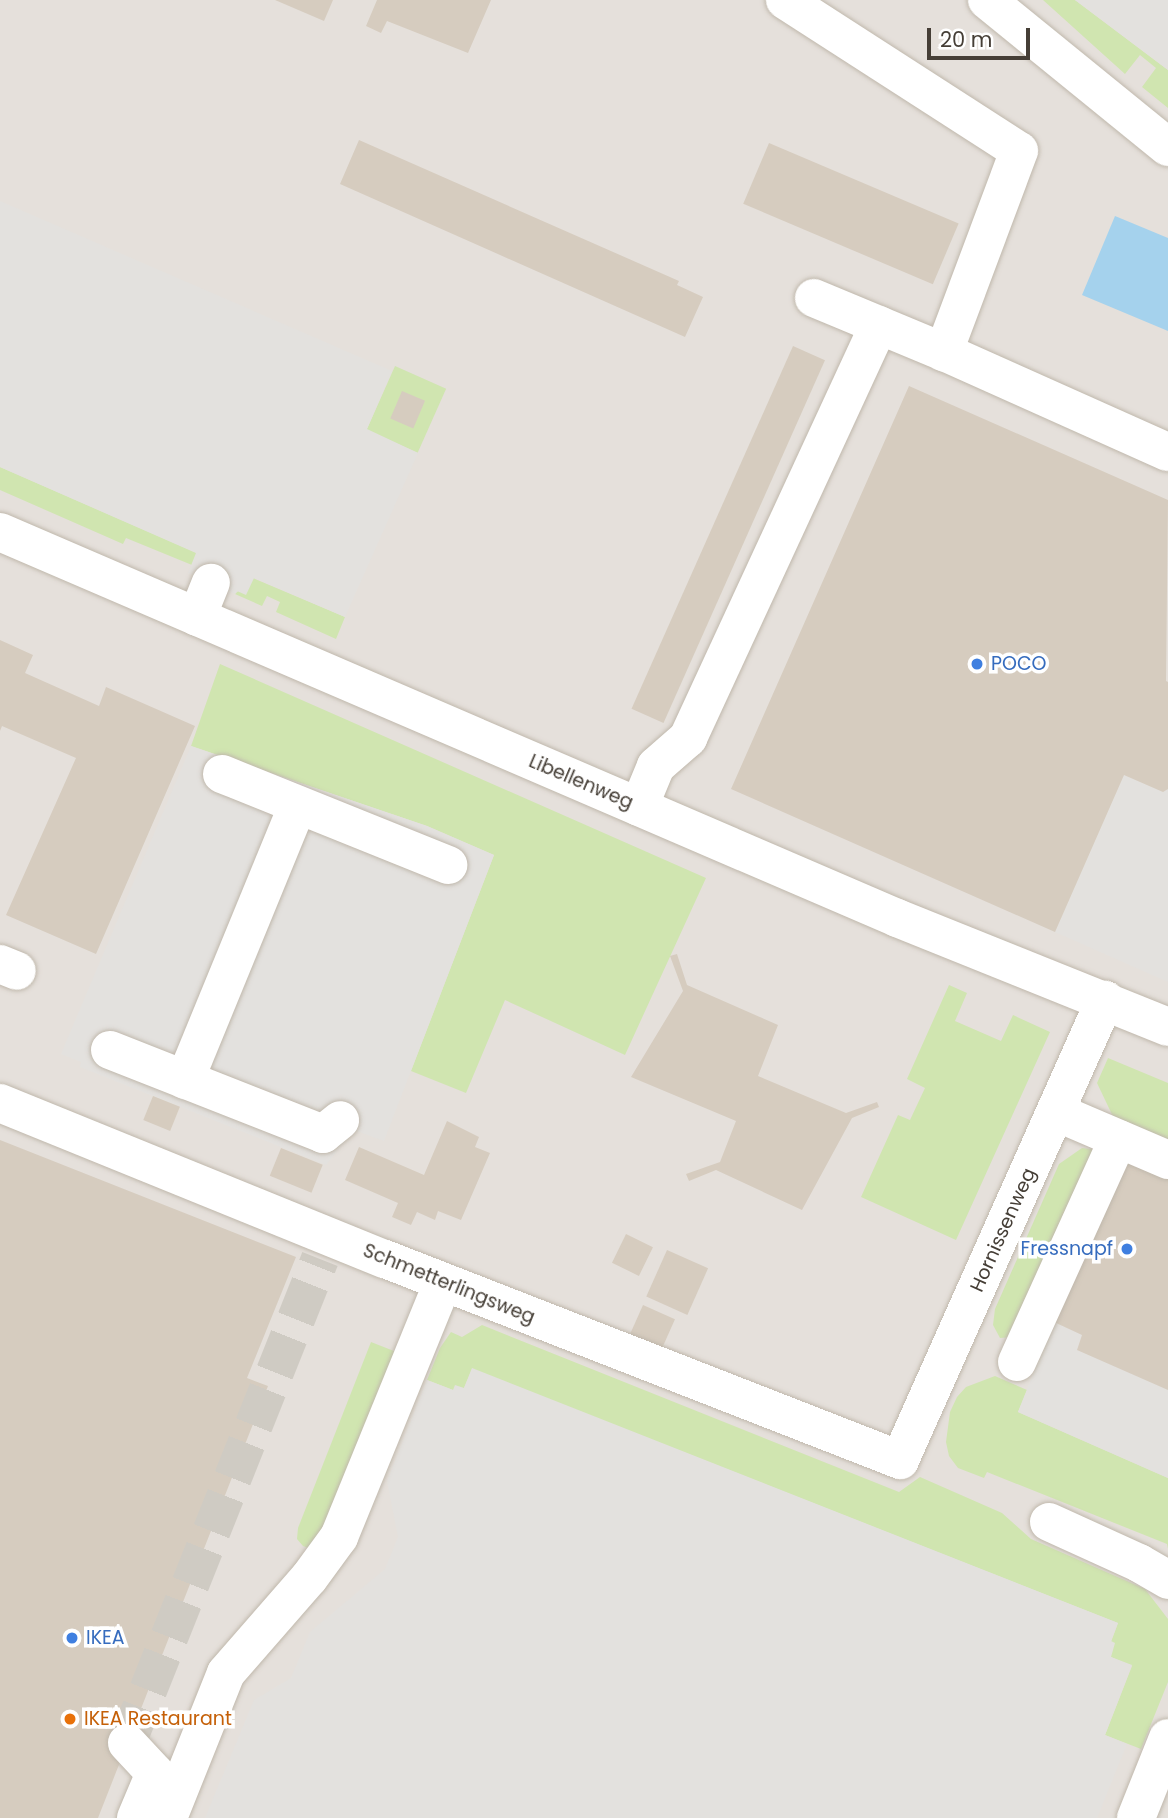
<!DOCTYPE html>
<style>
body{margin:0}
#map{position:relative;width:1168px;height:1818px;overflow:hidden;background:#f2eee6;font-family:Poppins,sans-serif}
div>[style]{position:absolute}
.industrial>*{inset:0;background:#e5e0db;transform-origin:0 0}
.green>*{inset:0;background:#d0e5b0;transform-origin:0 0}
.parking>*{inset:0;background:#e3e1de}
.water>*{inset:0;background:#a5d2ed}
.building>*{inset:0;background:#d6ccbf;transform-origin:0 0}
.minor-tunnel>*{height:38px;margin-top:-19px;transform-origin:0;background:repeating-linear-gradient(90deg,#cfcbc3 0 38px,transparent 0 57px)}
.roads{filter:drop-shadow(0 0 2px #c0b8ac) drop-shadow(0 0 2px #c0b8ac)}
.minor>*{height:38px;margin:-19px;padding:0 19px;transform-origin:19px;border-radius:19px;background:#fff}
.dots>*{width:19px;height:19px;translate:-50% -50%;box-sizing:border-box;border:4px solid #fff;border-radius:50%}
span{translate:-50% -50%;white-space:nowrap;text-align:center;line-height:1.15;-webkit-text-stroke:7px #fff;paint-order:stroke}
.shop-label{font-size:19px;color:#366cbe}
.left{translate:0 -50%;text-align:left}
.right{translate:-100% -50%;text-align:right}
.street-label{font-size:19px;color:#453e36}
.food-label{font-size:19px;color:#c56008}
.scale{position:absolute;left:927px;top:28px;width:103px;height:32px;box-sizing:border-box;border:4px solid #453e36;border-top:0;padding-left:9px;font-size:21px;line-height:24px;white-space:nowrap;color:#453e36;-webkit-text-stroke:5px #fff;paint-order:stroke}
</style>
<div id="map">
<div class="industrial">
<div style="left:0;top:0;width:1168px;height:1818px"></div>
</div>
<div class="green">
<div style="clip-path:polygon(1043px 0,1075px 0,1168px 70px,1168px 108px,1142px 87px,1156px 68px,1140px 55px,1125px 74px)"></div>
<div style="left:395px;top:366px;width:56px;height:70px;rotate:24deg"></div>
<div style="clip-path:polygon(0 467px,197px 553px,192px 565px,126px 538px,123px 544px,0 490px)"></div>
<div style="clip-path:polygon(253px 578px,345px 617px,336px 639px,276px 612px,280px 602px,267px 596px,262px 606px,235px 594px)"></div>
<div style="clip-path:polygon(220px 664px,706px 878px,625px 1055px,505px 1000px,466px 1093px,411px 1071px,494px 855px,427px 826px,191px 746px)"></div>
<div style="clip-path:polygon(949px 985px,967px 993px,955px 1021px,1001px 1041px,1013px 1015px,1050px 1032px,956px 1240px,861px 1197px,898px 1115px,910px 1120px,925px 1088px,907px 1079px)"></div>
<div style="clip-path:polygon(1108px 1058px,1168px 1083px,1168px 1147px,1117px 1125px,1097px 1083px)"></div>
<div style="clip-path:polygon(1082px 1148px,1098px 1150px,1012px 1337px,1000px 1338px,993px 1325px,995px 1309px,1059px 1164px)"></div>
<div style="clip-path:polygon(482px 1325px,899px 1492px,920px 1477px,1002px 1513px,1031px 1539px,1145px 1589px,1168px 1619px,1168px 1682px,1141px 1749px,1105px 1735px,1132px 1666px,1111px 1657px,1111px 1642px,1118px 1623px,472px 1369px,464px 1388px,453px 1390px,427px 1380px,440px 1348px,451px 1332px,462px 1337px)"></div>
<div style="clip-path:polygon(371px 1342px,399px 1353px,321px 1544px,311px 1549px,303px 1546px,297px 1539px,298px 1528px)"></div>
<div style="clip-path:polygon(995px 1376px,1027px 1390px,1018px 1412px,1168px 1478px,1168px 1549px,1167px 1544px,987px 1472px,984px 1478px,958px 1468px,949px 1456px,946px 1442px,950px 1412px,957px 1397px,966px 1387px)"></div>
</div>
<div class="parking">
<div style="clip-path:polygon(1075px 0,1168px 0,1168px 70px)"></div>
<div style="clip-path:polygon(0 201px,392px 371px,367px 429px,418px 453px,345px 617px,254px 578px,246px 595px,237px 591px,235px 594px,188px 573px,196px 553px,0 467px)"></div>
<div style="clip-path:polygon(191px 746px,427px 826px,494px 855px,384px 1141px,354px 1130px,326px 1165px,80px 1067px,81px 1062px,61px 1054px)"></div>
<div style="clip-path:polygon(1124px 775px,1163px 792px,1168px 789px,1168px 982px,1055px 932px)"></div>
<div style="clip-path:polygon(1054px 1322px,1168px 1373px,1168px 1478px,1018px 1412px)"></div>
<div style="clip-path:polygon(472px 1368px,1118px 1623px,1111px 1641px,1115px 1643px,1111px 1657px,1132px 1665px,1105px 1735px,1127px 1744px,1097px 1818px,205px 1818px,254px 1700px,291px 1678px,310px 1632px,385px 1569px,398px 1537px,387px 1481px,427px 1380px,453px 1390px,455px 1385px,464px 1388px)"></div>
</div>
<div class="water">
<div style="clip-path:polygon(1115px 216px,1168px 238px,1168px 331px,1082px 295px)"></div>
</div>
<div class="building">
<div style="clip-path:polygon(275px 0,333px 0,324px 21px)"></div>
<div style="clip-path:polygon(377px 0,491px 0,468px 53px,387px 21px,381px 33px,366px 26px)"></div>
<div style="clip-path:polygon(359px 140px,679px 281px,677px 285px,703px 297px,685px 337px,340px 184px)"></div>
<div style="left:769px;top:143px;width:206px;height:66px;rotate:23deg"></div>
<div style="left:793px;top:346px;width:35px;height:397px;rotate:24deg"></div>
<div style="clip-path:polygon(909px 386px,1168px 500px,1166px 681px,1168px 682px,1168px 789px,1163px 792px,1124px 775px,1055px 932px,731px 789px)"></div>
<div style="left:402px;top:391px;width:25px;height:30px;rotate:23deg"></div>
<div style="clip-path:polygon(0 640px,33px 655px,25px 673px,99px 706px,106px 687px,195px 726px,96px 954px,6px 915px,76px 758px,2px 726px,0 731px)"></div>
<div style="clip-path:polygon(677px 954px,687px 985px,778px 1025px,758px 1076px,846px 1113px,877px 1102px,879px 1107px,852px 1118px,802px 1210px,716px 1170px,689px 1181px,686px 1174px,720px 1162px,736px 1121px,631px 1077px,683px 991px,670px 956px)"></div>
<div style="left:153px;top:1096px;width:29px;height:26px;rotate:22deg"></div>
<div style="clip-path:polygon(447px 1121px,479px 1137px,475px 1147px,490px 1153px,461px 1220px,438px 1211px,435px 1220px,417px 1212px,411px 1225px,392px 1217px,398px 1203px,345px 1180px,359px 1147px,424px 1175px)"></div>
<div style="clip-path:polygon(0 1140px,296px 1257px,247px 1378px,268px 1386px,98px 1818px,0 1818px)"></div>
<div style="left:281px;top:1148px;width:45px;height:30px;rotate:22deg"></div>
<div style="clip-path:polygon(1126px 1158px,1168px 1177px,1168px 1390px,1077px 1350px,1082px 1335px,1054px 1322px)"></div>
<div style="left:626px;top:1234px;width:30px;height:32px;rotate:26deg"></div>
<div style="left:667px;top:1250px;width:45px;height:51px;rotate:24deg"></div>
<div style="left:643px;top:1305px;width:35px;height:32px;rotate:24deg"></div>
</div>
<div class="minor-tunnel">
<div style="left:127px;top:1743px;width:521px;rotate:-68.26deg"></div>
</div>
<div class="roads">
<div class="minor">
<div style="left:785px;top:0;width:278px;rotate:32.8deg"></div>
<div style="left:1019px;top:151px;width:215px;rotate:110.5deg"></div>
<div style="left:987px;top:0;width:233px;rotate:39.1deg"></div>
<div style="left:814px;top:298px;width:141px;rotate:22.6deg"></div>
<div style="left:944px;top:352px;width:245px;rotate:24.1deg"></div>
<div style="left:0;top:532px;width:977px;rotate:23.28deg"></div>
<div style="left:897px;top:918px;width:292px;rotate:21.9deg"></div>
<div style="left:197px;top:617px;width:37px;rotate:-68deg"></div>
<div style="left:222px;top:774px;width:244px;rotate:21.9deg"></div>
<div style="left:639px;top:807px;width:44px;rotate:-67.5deg"></div>
<div style="left:656px;top:766px;width:43px;rotate:-41.2deg"></div>
<div style="left:688px;top:738px;width:455px;rotate:-65.2deg"></div>
<div style="left:0;top:964px;width:18px;rotate:22deg"></div>
<div style="left:110px;top:1050px;width:229px;rotate:21.5deg"></div>
<div style="left:323px;top:1134px;width:22px;rotate:-39deg"></div>
<div style="left:185px;top:1080px;width:297px;rotate:-67.7deg"></div>
<div style="left:0;top:1103px;width:415px;rotate:22.1deg"></div>
<div style="left:385px;top:1259px;width:553px;rotate:21.32deg"></div>
<div style="left:900px;top:1460px;width:504px;rotate:-65.98deg"></div>
<div style="left:1056px;top:1112px;width:122px;rotate:23.2deg"></div>
<div style="left:1017px;top:1362px;width:245px;rotate:-65.6deg"></div>
<div style="left:1049px;top:1522px;width:99px;rotate:24.5deg"></div>
<div style="left:1139px;top:1563px;width:34px;rotate:30deg"></div>
<div style="left:127px;top:1743px;width:41px;rotate:47deg"></div>
<div style="left:155px;top:1773px;width:49px;rotate:112.9deg"></div>
<div style="left:168px;top:1818px;width:156px;rotate:-68.2deg"></div>
<div style="left:226px;top:1673px;width:126px;rotate:-48.9deg"></div>
<div style="left:309px;top:1578px;width:51px;rotate:-53.8deg"></div>
<div style="left:339px;top:1537px;width:275px;rotate:-67.8deg"></div>
<div style="left:1136px;top:1818px;width:86px;rotate:-68.2deg"></div>
</div>
</div>
<div class="dots">
<div style="left:977px;top:664px;background:#3f7fe0"></div>
<div style="left:1127px;top:1249px;background:#3f7fe0"></div>
<div style="left:72px;top:1638px;background:#3f7fe0"></div>
<div style="left:70px;top:1719px;background:#e8710a"></div>
</div>
<div class="shop-label">
<span class="left" style="left:991px;top:664px">POCO</span>
<span class="right" style="left:1113px;top:1249px">Fressnapf</span>
<span class="left" style="left:86px;top:1638px">IKEA</span>
</div>
<div class="street-label">
<span style="left:581px;top:782px;rotate:23deg">Libellenweg</span>
<span style="left:1003px;top:1230px;rotate:-66deg">Hornissenweg</span>
<span style="left:449px;top:1284px;rotate:22deg">Schmetterlingsweg</span>
</div>
<div class="food-label">
<span class="left" style="left:84px;top:1719px">IKEA Restaurant</span>
</div>
<div class="scale">20 m</div>
</div>
